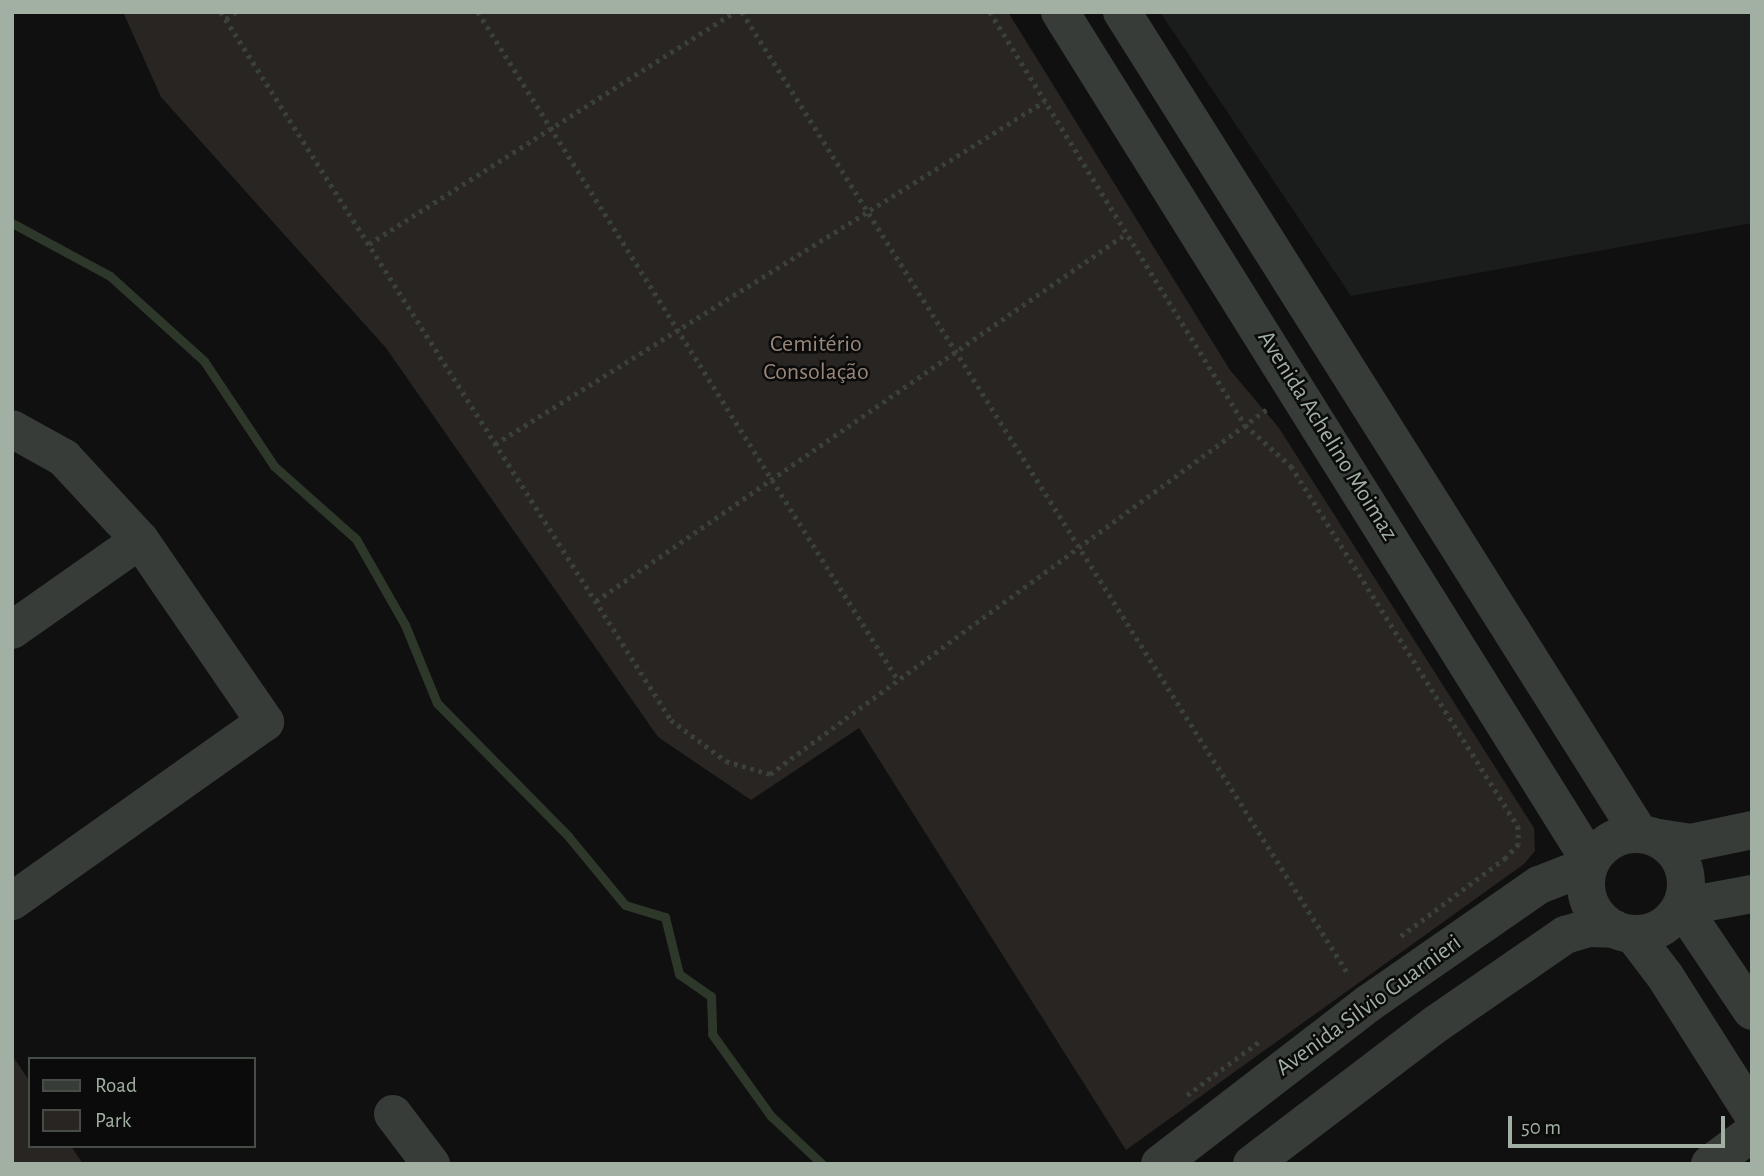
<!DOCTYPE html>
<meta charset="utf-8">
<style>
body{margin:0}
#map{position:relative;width:1764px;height:1176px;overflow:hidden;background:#0f100f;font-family:"Alegreya Sans",sans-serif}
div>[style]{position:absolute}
.built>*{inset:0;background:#1b1d1c}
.green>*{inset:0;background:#292522}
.stream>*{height:9px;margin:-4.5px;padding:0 4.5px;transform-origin:4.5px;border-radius:4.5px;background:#2d372a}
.path>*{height:4.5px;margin-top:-2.25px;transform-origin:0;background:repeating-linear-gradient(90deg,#3a413b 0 3.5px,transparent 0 8.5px)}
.minor>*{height:38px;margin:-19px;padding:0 19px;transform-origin:19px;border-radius:19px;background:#373c38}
.minor>.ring{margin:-19px;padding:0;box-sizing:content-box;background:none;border:38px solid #373c38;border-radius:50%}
span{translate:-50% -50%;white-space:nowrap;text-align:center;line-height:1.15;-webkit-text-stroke:5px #0a0b0a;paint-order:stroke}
.park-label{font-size:24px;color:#998679}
.street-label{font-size:24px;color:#a1b0a2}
.frame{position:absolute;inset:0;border:14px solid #a1b0a2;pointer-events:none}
.legend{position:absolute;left:28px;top:1057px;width:228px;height:91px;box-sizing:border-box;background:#0a0b0a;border:2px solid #464d47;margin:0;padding:9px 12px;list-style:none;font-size:21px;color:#a1b0a2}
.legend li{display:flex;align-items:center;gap:14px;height:35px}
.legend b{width:35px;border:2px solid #464d47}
.scale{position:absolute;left:1508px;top:1116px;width:217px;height:32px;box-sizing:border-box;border:4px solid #a1b0a2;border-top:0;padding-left:9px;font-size:21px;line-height:24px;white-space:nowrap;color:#a1b0a2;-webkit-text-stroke:5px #0a0b0a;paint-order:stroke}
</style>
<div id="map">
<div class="built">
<div style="clip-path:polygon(1160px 12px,1752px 12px,1752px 223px,1351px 296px)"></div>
</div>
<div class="green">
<div style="clip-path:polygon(123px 12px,1008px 12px,1230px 370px,1279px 428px,1534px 828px,1535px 851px,1524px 864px,1126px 1150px,859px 728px,751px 800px,658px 737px,386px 348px,161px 97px)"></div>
<div style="clip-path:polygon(12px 1055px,30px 1082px,30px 1146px,71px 1146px,83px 1164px,12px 1164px)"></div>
</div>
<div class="stream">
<div style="left:12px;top:223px;width:111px;rotate:28.4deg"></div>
<div style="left:110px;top:276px;width:127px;rotate:42.1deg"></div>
<div style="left:204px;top:361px;width:126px;rotate:56.3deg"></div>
<div style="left:274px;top:466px;width:110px;rotate:41.7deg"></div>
<div style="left:356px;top:539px;width:99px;rotate:60.3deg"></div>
<div style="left:405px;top:625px;width:84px;rotate:67.7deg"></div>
<div style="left:437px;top:703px;width:187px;rotate:45.4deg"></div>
<div style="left:568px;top:836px;width:89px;rotate:50.4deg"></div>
<div style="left:625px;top:905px;width:42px;rotate:16.7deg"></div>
<div style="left:665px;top:917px;width:59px;rotate:76.2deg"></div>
<div style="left:679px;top:974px;width:39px;rotate:35deg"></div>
<div style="left:711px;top:996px;width:38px;rotate:88deg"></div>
<div style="left:712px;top:1034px;width:101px;rotate:54.3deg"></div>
<div style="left:771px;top:1116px;width:70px;rotate:43.3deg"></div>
</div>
<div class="path">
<div style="left:221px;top:12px;width:839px;rotate:57.56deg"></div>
<div style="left:671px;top:720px;width:69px;rotate:36.7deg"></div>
<div style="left:726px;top:761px;width:46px;rotate:16.5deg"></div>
<div style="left:770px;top:774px;width:620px;rotate:-36.28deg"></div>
<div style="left:478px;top:12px;width:789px;rotate:57.84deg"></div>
<div style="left:742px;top:12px;width:1138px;rotate:57.78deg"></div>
<div style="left:990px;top:12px;width:485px;rotate:58.3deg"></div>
<div style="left:1245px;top:425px;width:62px;rotate:41.7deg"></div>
<div style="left:1291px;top:466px;width:426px;rotate:57.8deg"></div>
<div style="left:1518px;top:826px;width:18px;rotate:87deg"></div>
<div style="left:1519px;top:844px;width:19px;rotate:133deg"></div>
<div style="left:1506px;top:858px;width:134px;rotate:143.2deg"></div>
<div style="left:226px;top:19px;width:12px;rotate:-35deg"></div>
<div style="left:369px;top:244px;width:432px;rotate:-32.4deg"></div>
<div style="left:495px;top:444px;width:648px;rotate:-31.95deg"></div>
<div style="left:596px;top:601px;width:646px;rotate:-34.72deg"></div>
<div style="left:1187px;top:1095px;width:91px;rotate:-36.5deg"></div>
</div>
<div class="minor">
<div style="left:1060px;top:12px;width:1001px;rotate:58.02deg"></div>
<div style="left:1122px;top:12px;width:970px;rotate:57.8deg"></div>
<div style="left:12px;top:429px;width:60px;rotate:29.1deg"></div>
<div style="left:64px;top:458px;width:112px;rotate:47.2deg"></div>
<div style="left:140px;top:540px;width:221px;rotate:55.5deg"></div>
<div style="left:265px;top:722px;width:310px;rotate:144.7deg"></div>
<div style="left:12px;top:630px;width:156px;rotate:-35.1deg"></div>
<div class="ring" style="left:1586px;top:834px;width:62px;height:62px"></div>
<div style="left:1659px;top:838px;width:31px;rotate:9deg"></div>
<div style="left:1690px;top:843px;width:63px;rotate:-11.8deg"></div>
<div style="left:1752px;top:894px;width:71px;rotate:169.5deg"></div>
<div style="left:1682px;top:907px;width:125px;rotate:56.1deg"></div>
<div style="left:1633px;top:934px;width:53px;rotate:52.7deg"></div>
<div style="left:1665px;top:976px;width:162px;rotate:57.6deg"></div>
<div style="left:393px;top:1114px;width:63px;rotate:52.8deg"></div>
<div style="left:1160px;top:1164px;width:264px;rotate:-37.6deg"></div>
<div style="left:1369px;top:1003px;width:207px;rotate:-34.8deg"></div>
<div style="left:1539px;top:885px;width:53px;rotate:-21.2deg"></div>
<div style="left:1252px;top:1164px;width:231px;rotate:-37.3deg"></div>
<div style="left:1436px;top:1024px;width:157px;rotate:-34.6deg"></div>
<div style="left:1565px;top:935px;width:25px;rotate:-16deg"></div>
<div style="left:1589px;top:928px;width:25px;rotate:2deg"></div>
<div style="left:1710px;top:1164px;width:52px;rotate:-36.4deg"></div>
</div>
<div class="park-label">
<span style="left:816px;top:359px">Cemitério<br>Consolação</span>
</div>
<div class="street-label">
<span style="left:1327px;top:436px;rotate:58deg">Avenida Achelino Moimaz</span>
<span style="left:1369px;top:1006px;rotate:-36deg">Avenida Silvio Guarnieri</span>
</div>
<div class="frame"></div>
<ul class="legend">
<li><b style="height:9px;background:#373c38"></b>Road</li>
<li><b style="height:19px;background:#292522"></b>Park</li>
</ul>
<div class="scale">50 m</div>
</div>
